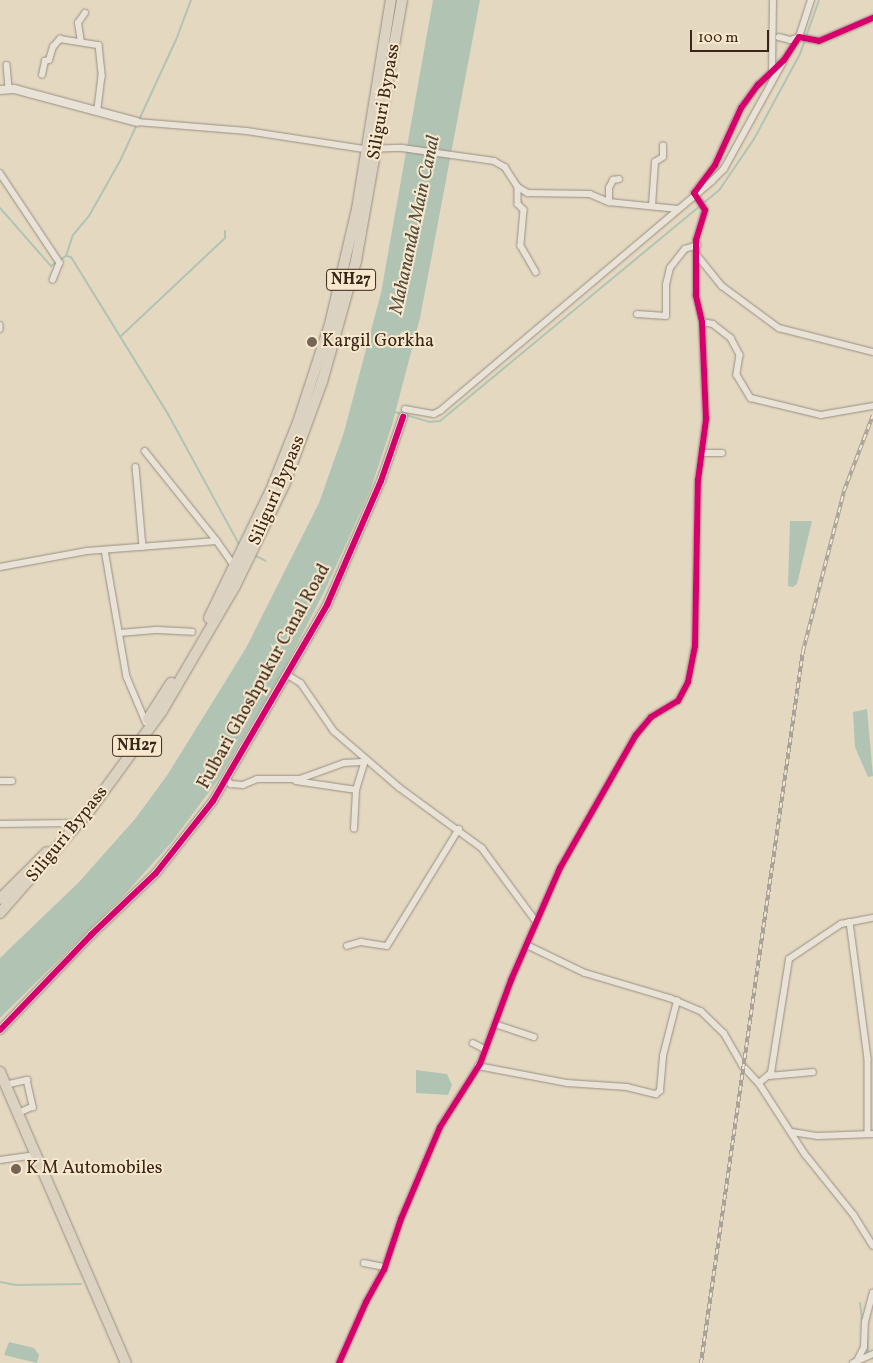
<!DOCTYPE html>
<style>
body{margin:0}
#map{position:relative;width:873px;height:1363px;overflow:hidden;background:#e4d8c1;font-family:Vollkorn,serif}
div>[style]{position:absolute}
.water>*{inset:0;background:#b1c4b4}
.stream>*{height:2px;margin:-1px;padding:0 1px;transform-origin:1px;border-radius:1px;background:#b1c4b4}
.roads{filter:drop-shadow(0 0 1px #998f81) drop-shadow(0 0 1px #998f81)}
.street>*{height:5.5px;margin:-2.75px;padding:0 2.75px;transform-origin:2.75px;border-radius:2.75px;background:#e8e2d7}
.secondary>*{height:8px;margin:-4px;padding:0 4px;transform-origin:4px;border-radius:4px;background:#e8e2d7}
.highway>*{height:10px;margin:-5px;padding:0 5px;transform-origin:5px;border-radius:5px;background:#dcd2c2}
.rail>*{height:4px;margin-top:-2px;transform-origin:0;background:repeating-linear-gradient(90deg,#f7e8cd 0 5.5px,#a9a298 0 11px);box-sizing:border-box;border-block:1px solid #a9a298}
.cycleway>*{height:6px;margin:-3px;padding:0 3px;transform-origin:3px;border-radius:3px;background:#d6006c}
.dots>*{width:14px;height:14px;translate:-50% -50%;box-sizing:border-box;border:2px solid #f7e8cd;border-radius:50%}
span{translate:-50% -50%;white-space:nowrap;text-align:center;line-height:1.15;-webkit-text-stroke:4px #f7e8cd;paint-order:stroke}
.shield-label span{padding:1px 4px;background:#f7e8cd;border:1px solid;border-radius:4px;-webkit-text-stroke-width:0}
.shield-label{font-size:16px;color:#3a2619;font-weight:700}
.street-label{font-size:18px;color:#3a2619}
.poi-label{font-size:18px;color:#3a2619}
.left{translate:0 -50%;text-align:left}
.water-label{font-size:19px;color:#524b3e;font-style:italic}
.scale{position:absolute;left:690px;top:30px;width:79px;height:22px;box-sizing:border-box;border:2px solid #3a2619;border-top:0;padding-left:6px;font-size:15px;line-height:18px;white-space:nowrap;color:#3a2619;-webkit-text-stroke:4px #f7e8cd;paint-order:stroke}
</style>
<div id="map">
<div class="water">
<div style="clip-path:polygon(433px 0,480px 0,420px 318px,392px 425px,370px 491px,326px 588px,283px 671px,218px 780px,171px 843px,126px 893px,0 1018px,0 958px,79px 882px,135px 819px,168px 774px,246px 648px,319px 503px,344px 432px,381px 293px)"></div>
<div style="clip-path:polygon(790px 521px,812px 521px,797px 584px,793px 587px,788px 586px)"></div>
<div style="clip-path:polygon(867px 709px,873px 776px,868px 777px,855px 747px,853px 712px)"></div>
<div style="clip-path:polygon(416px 1070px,447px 1074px,452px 1085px,448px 1095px,416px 1093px)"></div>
<div style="clip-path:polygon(9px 1342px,34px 1348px,39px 1355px,37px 1363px,4px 1355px)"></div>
</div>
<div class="stream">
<div style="left:0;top:208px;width:77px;rotate:48.7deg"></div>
<div style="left:51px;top:266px;width:18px;rotate:-34deg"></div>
<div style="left:66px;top:256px;width:5px;rotate:11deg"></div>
<div style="left:71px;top:257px;width:185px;rotate:58.3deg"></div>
<div style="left:168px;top:414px;width:150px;rotate:61.4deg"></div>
<div style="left:66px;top:256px;width:22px;rotate:-72deg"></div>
<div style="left:73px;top:235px;width:25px;rotate:-50deg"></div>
<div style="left:89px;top:216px;width:63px;rotate:-60.6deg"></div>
<div style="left:120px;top:161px;width:133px;rotate:-65.2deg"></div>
<div style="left:176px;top:40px;width:43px;rotate:-69.4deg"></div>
<div style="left:121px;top:336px;width:143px;rotate:-43.3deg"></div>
<div style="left:225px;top:238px;width:7px;rotate:-90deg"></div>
<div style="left:395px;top:412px;width:35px;rotate:16deg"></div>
<div style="left:429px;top:422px;width:11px;rotate:-5deg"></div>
<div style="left:440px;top:421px;width:364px;rotate:-39.6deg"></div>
<div style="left:720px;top:189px;width:60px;rotate:-55.8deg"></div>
<div style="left:754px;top:139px;width:97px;rotate:-61.6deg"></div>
<div style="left:800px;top:54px;width:57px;rotate:-70.6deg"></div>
<div style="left:254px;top:555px;width:13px;rotate:27deg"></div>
<div style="left:0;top:1282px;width:16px;rotate:11deg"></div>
<div style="left:16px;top:1285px;width:65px;rotate:-0.9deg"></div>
<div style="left:860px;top:1303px;width:23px;rotate:83deg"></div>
<div style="left:867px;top:1334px;width:17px;rotate:87deg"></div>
<div style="left:868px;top:1351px;width:9px;rotate:54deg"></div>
</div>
<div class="roads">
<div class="street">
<div style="left:779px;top:37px;width:11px;rotate:15deg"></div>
<div style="left:790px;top:40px;width:9px;rotate:-18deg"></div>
<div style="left:799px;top:37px;width:39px;rotate:-72deg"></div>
<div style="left:81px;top:42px;width:19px;rotate:-99deg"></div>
<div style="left:78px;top:23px;width:12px;rotate:-55deg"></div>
<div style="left:7px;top:65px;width:24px;rotate:85deg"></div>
<div style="left:772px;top:71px;width:71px;rotate:-89.2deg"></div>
<div style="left:42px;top:75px;width:14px;rotate:-78deg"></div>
<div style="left:45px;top:61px;width:4px;rotate:-14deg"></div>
<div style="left:49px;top:60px;width:14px;rotate:-73deg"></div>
<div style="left:53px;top:47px;width:11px;rotate:-49deg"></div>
<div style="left:60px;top:39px;width:39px;rotate:9deg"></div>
<div style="left:99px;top:45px;width:31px;rotate:84deg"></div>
<div style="left:102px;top:76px;width:35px;rotate:97deg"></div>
<div style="left:137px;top:122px;width:110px;rotate:4.7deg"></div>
<div style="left:247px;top:131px;width:118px;rotate:8.7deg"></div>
<div style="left:364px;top:149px;width:38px;rotate:-2deg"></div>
<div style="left:402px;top:148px;width:93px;rotate:8deg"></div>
<div style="left:494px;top:161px;width:13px;rotate:29deg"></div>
<div style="left:505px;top:167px;width:24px;rotate:57deg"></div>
<div style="left:518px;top:187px;width:12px;rotate:31deg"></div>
<div style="left:528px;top:193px;width:62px;rotate:0.9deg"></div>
<div style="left:590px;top:194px;width:21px;rotate:23deg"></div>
<div style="left:609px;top:202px;width:69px;rotate:5.8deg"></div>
<div style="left:0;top:173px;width:108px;rotate:56.3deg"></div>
<div style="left:60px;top:263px;width:18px;rotate:112deg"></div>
<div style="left:518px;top:187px;width:17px;rotate:90deg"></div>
<div style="left:518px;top:204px;width:8px;rotate:45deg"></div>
<div style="left:524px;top:210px;width:36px;rotate:95deg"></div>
<div style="left:521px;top:246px;width:30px;rotate:60deg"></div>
<div style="left:609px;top:202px;width:14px;rotate:-90deg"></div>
<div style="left:609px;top:188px;width:9px;rotate:-63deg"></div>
<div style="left:613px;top:180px;width:6px;rotate:-9deg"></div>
<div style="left:652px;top:206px;width:44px;rotate:-86.1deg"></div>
<div style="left:655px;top:162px;width:9px;rotate:-32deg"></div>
<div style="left:663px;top:157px;width:11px;rotate:-90deg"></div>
<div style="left:697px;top:255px;width:40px;rotate:51deg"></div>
<div style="left:722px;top:286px;width:71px;rotate:36.4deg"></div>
<div style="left:779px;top:328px;width:97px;rotate:14.3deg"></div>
<div style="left:637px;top:314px;width:29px;rotate:4deg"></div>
<div style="left:666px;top:316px;width:31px;rotate:-90deg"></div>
<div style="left:666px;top:285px;width:17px;rotate:-77deg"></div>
<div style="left:670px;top:268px;width:24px;rotate:-52deg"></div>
<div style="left:685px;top:249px;width:13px;rotate:-18deg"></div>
<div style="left:702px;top:322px;width:11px;rotate:10deg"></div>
<div style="left:713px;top:324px;width:23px;rotate:38deg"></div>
<div style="left:731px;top:338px;width:19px;rotate:62deg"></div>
<div style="left:740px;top:355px;width:20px;rotate:99deg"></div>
<div style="left:737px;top:375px;width:27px;rotate:59deg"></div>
<div style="left:751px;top:398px;width:72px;rotate:13.7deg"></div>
<div style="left:821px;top:415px;width:53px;rotate:-9.8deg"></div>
<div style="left:0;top:325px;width:4px;rotate:90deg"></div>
<div style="left:405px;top:409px;width:29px;rotate:10deg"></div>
<div style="left:434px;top:414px;width:7px;rotate:-27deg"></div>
<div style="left:440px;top:411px;width:356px;rotate:-40.2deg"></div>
<div style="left:712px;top:181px;width:17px;rotate:-45deg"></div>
<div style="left:724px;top:169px;width:122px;rotate:-61.1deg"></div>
<div style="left:145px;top:451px;width:115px;rotate:51.3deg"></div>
<div style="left:702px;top:453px;width:20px"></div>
<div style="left:136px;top:467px;width:80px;rotate:85deg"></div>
<div style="left:105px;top:550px;width:129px;rotate:80.2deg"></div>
<div style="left:127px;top:677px;width:49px;rotate:67.1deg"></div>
<div style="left:0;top:567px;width:88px;rotate:-10.4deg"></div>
<div style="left:87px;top:551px;width:130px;rotate:-4.4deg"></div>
<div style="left:217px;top:541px;width:29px;rotate:55deg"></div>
<div style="left:120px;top:633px;width:38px;rotate:-5deg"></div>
<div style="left:158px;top:630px;width:34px;rotate:3deg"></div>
<div style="left:288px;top:675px;width:15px;rotate:32deg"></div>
<div style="left:301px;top:683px;width:58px;rotate:55.5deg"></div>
<div style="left:334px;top:731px;width:87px;rotate:40.8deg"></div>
<div style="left:400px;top:788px;width:102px;rotate:36.2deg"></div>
<div style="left:482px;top:848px;width:91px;rotate:53.5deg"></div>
<div style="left:226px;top:778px;width:8px;rotate:50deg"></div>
<div style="left:231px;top:784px;width:12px;rotate:5deg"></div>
<div style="left:243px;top:785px;width:15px;rotate:-23deg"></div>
<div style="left:257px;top:779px;width:43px"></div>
<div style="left:300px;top:779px;width:47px;rotate:-20deg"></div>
<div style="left:344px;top:763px;width:18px;rotate:-3deg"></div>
<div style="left:0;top:781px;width:12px"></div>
<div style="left:296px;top:781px;width:61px;rotate:8.5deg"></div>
<div style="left:0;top:824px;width:71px;rotate:-0.8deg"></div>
<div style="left:354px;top:829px;width:39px;rotate:-87deg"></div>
<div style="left:356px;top:790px;width:30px;rotate:-73deg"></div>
<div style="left:850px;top:922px;width:138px;rotate:82.5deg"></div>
<div style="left:868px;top:1059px;width:75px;rotate:90deg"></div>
<div style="left:527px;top:945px;width:64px;rotate:25.8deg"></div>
<div style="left:585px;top:973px;width:89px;rotate:16.4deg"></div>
<div style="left:670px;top:998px;width:34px;rotate:23deg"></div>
<div style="left:701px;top:1011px;width:32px;rotate:44deg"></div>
<div style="left:724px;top:1033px;width:38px;rotate:60deg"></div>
<div style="left:743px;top:1066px;width:23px;rotate:47deg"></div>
<div style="left:759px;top:1083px;width:16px;rotate:-40deg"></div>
<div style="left:771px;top:1073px;width:115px;rotate:-81deg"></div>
<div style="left:789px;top:959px;width:63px;rotate:-33.9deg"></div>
<div style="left:841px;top:924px;width:33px;rotate:-11deg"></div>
<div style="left:347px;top:946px;width:15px;rotate:-16deg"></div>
<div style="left:361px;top:942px;width:26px;rotate:9deg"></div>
<div style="left:387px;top:946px;width:137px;rotate:-58.4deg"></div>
<div style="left:495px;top:1024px;width:41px;rotate:18.4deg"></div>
<div style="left:473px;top:1043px;width:13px;rotate:27deg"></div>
<div style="left:478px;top:1066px;width:91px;rotate:10.8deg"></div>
<div style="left:567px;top:1083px;width:60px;rotate:3.8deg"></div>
<div style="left:627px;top:1087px;width:30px;rotate:14deg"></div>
<div style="left:656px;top:1094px;width:5px;rotate:-37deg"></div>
<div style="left:660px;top:1091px;width:35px;rotate:-85deg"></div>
<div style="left:663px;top:1056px;width:57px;rotate:-75.7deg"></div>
<div style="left:769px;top:1076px;width:44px;rotate:-5.2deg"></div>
<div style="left:759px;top:1083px;width:85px;rotate:57.1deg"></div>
<div style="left:805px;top:1154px;width:78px;rotate:51.2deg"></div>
<div style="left:854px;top:1215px;width:36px;rotate:58deg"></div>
<div style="left:5px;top:1085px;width:23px;rotate:-13deg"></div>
<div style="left:27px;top:1080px;width:28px;rotate:77deg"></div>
<div style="left:33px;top:1107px;width:17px;rotate:156deg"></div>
<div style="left:792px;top:1132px;width:26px;rotate:9deg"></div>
<div style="left:818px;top:1136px;width:55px;rotate:-2.1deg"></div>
<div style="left:0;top:1160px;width:36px;rotate:-8deg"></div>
<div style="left:364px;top:1263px;width:21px;rotate:11deg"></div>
<div style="left:858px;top:1359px;width:13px;rotate:-63deg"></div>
<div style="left:864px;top:1347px;width:25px;rotate:-88deg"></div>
<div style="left:865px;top:1322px;width:30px;rotate:-75deg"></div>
<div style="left:339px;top:1363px;width:67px;rotate:-66.1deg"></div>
<div style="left:366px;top:1302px;width:37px;rotate:-61deg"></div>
<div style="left:384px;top:1270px;width:54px;rotate:-71.6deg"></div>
<div style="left:401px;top:1219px;width:100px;rotate:-67deg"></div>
<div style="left:440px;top:1127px;width:75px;rotate:-57.6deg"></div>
<div style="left:480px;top:1064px;width:90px;rotate:-69.7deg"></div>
<div style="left:511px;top:980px;width:122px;rotate:-66.4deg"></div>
<div style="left:560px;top:868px;width:153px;rotate:-60.3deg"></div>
<div style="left:636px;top:735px;width:23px;rotate:-50deg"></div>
<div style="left:651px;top:717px;width:31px;rotate:-31deg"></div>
<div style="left:678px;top:701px;width:21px;rotate:-62deg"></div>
<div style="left:688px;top:682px;width:37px;rotate:-79deg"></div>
<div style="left:695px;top:646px;width:166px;rotate:-89deg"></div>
<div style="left:698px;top:480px;width:62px;rotate:-82.5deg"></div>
<div style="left:706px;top:419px;width:97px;rotate:-92.4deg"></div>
<div style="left:702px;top:322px;width:28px;rotate:-103deg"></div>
<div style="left:696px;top:295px;width:55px;rotate:-90deg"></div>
<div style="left:696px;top:240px;width:31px;rotate:-73deg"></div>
<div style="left:705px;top:210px;width:20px;rotate:-123deg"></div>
<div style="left:694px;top:193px;width:35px;rotate:-53deg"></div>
<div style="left:715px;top:165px;width:63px;rotate:-65.5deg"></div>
<div style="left:741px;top:108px;width:29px;rotate:-54deg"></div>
<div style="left:758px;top:85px;width:36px;rotate:-44deg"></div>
<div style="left:784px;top:60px;width:27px;rotate:-57deg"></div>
<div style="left:799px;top:37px;width:20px;rotate:11deg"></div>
<div style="left:819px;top:41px;width:59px;rotate:-23.1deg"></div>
<div style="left:853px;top:1363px;width:22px;rotate:-24deg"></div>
</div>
<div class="secondary">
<div style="left:0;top:90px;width:14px;rotate:-4deg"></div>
<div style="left:14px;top:89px;width:127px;rotate:15deg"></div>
<div style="left:0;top:1030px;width:132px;rotate:-46.2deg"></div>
<div style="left:91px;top:935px;width:90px;rotate:-43.6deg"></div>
<div style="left:156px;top:873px;width:92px;rotate:-51.6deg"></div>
<div style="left:213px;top:801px;width:227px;rotate:-59.8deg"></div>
<div style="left:327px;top:605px;width:135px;rotate:-66.5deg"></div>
<div style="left:381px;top:481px;width:68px;rotate:-71deg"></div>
</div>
<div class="highway">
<div style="left:209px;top:618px;width:142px;rotate:-64.2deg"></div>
<div style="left:271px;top:490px;width:73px;rotate:-68.3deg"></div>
<div style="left:298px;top:422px;width:103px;rotate:-71.9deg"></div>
<div style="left:330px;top:324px;width:118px;rotate:-76.8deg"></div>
<div style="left:357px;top:209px;width:212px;rotate:-80.8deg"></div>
<div style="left:148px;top:719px;width:43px;rotate:-57.4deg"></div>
<div style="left:0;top:899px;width:66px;rotate:-45deg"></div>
<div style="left:0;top:913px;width:137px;rotate:-48.9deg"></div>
<div style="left:90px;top:810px;width:122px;rotate:-54deg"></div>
<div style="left:162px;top:711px;width:145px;rotate:-59.7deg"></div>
<div style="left:235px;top:586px;width:114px;rotate:-64.1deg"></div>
<div style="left:285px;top:483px;width:108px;rotate:-69.9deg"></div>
<div style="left:322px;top:382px;width:126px;rotate:-74.3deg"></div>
<div style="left:356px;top:261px;width:265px;rotate:-80deg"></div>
<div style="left:0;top:1072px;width:317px;rotate:66.6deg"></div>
</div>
</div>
<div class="rail">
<div style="left:701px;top:1363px;width:719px;rotate:-81.85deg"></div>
<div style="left:803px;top:651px;width:165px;rotate:-75.6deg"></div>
<div style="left:844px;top:491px;width:81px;rotate:-69.1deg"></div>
</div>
<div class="cycleway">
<div style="left:0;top:1030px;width:132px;rotate:-46.2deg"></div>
<div style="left:91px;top:935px;width:90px;rotate:-43.6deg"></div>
<div style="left:156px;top:873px;width:92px;rotate:-51.6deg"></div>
<div style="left:213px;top:801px;width:227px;rotate:-59.8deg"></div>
<div style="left:327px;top:605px;width:135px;rotate:-66.5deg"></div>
<div style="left:381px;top:481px;width:68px;rotate:-71deg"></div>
<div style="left:339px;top:1363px;width:67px;rotate:-66.1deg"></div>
<div style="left:366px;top:1302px;width:37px;rotate:-61deg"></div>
<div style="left:384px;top:1270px;width:54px;rotate:-71.6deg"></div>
<div style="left:401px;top:1219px;width:100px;rotate:-67deg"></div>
<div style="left:440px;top:1127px;width:75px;rotate:-57.6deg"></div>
<div style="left:480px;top:1064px;width:90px;rotate:-69.7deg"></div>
<div style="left:511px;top:980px;width:122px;rotate:-66.4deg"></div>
<div style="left:560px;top:868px;width:153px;rotate:-60.3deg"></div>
<div style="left:636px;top:735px;width:23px;rotate:-50deg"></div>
<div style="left:651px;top:717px;width:31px;rotate:-31deg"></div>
<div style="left:678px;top:701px;width:21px;rotate:-62deg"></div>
<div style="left:688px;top:682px;width:37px;rotate:-79deg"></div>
<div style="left:695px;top:646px;width:166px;rotate:-89deg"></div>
<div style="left:698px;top:480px;width:62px;rotate:-82.5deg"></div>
<div style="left:706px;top:419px;width:97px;rotate:-92.4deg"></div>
<div style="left:702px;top:322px;width:28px;rotate:-103deg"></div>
<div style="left:696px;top:295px;width:55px;rotate:-90deg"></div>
<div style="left:696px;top:240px;width:31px;rotate:-73deg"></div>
<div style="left:705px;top:210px;width:20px;rotate:-123deg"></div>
<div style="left:694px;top:193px;width:35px;rotate:-53deg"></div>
<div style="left:715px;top:165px;width:63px;rotate:-65.5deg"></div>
<div style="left:741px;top:108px;width:29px;rotate:-54deg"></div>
<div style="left:758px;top:85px;width:36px;rotate:-44deg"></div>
<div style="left:784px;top:60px;width:27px;rotate:-57deg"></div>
<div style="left:799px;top:37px;width:20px;rotate:11deg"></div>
<div style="left:819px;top:41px;width:59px;rotate:-23.1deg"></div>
</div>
<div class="dots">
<div style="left:312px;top:342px;background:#766454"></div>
<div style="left:16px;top:1169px;background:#766454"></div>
</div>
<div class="shield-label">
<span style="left:351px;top:280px">NH27</span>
<span style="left:137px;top:746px">NH27</span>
</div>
<div class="street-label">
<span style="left:385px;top:102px;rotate:-80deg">Siliguri Bypass</span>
<span style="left:278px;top:491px;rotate:-67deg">Siliguri Bypass</span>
<span style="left:265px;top:677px;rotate:-61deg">Fulbari Ghoshpukur Canal Road</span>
<span style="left:68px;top:835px;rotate:-51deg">Siliguri Bypass</span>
</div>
<div class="poi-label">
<span class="left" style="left:322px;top:342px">Kargil Gorkha</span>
<span class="left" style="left:26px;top:1169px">K M Automobiles</span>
</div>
<div class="water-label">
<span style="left:416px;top:225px;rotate:-78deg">Mahananda Main Canal</span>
</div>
<div class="scale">100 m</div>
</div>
